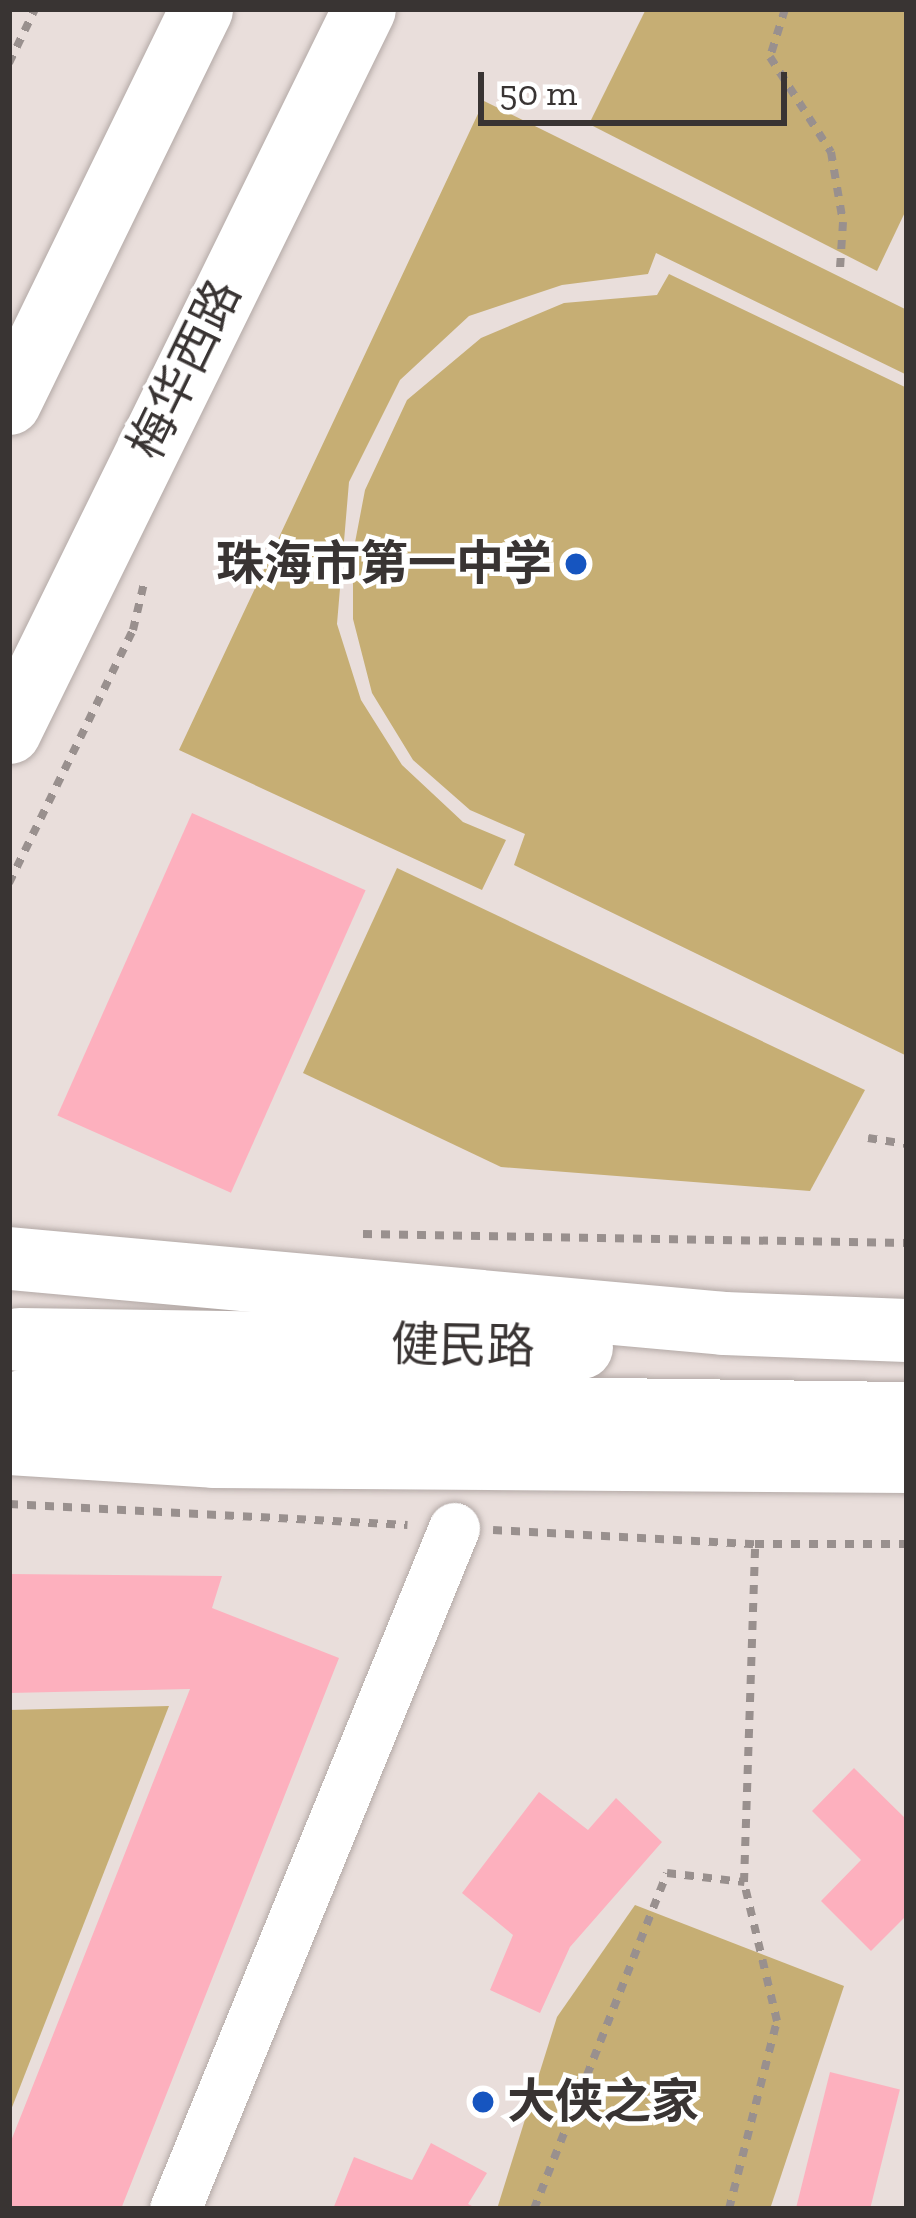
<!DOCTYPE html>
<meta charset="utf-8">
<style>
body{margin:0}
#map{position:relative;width:916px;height:2218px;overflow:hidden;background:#e9dedb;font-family:"Zilla Slab","Noto Sans SC",serif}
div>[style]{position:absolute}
.green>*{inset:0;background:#c6ae74}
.building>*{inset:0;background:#fdb0be;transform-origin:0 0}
.path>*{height:8px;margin-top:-4px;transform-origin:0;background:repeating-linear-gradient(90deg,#99908e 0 9px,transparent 0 18px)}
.roads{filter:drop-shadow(0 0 3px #b3a9a6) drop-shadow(0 0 3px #b3a9a6)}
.minor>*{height:51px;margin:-25.5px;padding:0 25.5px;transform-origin:25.5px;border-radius:25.5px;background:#fff}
.major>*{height:63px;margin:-31.5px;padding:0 31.5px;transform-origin:31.5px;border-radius:31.5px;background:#fff}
.dots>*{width:33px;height:33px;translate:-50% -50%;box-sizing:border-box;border:6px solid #fff;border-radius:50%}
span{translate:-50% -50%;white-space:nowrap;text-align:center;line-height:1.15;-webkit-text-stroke:9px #fff;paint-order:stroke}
.street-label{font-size:48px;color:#393433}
.poi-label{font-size:48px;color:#393433;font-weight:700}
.right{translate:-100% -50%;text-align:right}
.left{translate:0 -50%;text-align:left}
.frame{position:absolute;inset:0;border:12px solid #393433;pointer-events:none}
.scale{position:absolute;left:478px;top:72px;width:309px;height:54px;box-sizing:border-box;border:6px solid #393433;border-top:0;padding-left:15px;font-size:36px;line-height:42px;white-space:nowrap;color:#393433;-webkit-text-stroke:9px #fff;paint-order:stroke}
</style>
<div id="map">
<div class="green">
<div style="clip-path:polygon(646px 9px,907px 9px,907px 208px,877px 271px,589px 124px)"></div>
<div style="clip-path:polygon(484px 101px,907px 310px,907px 375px,656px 253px,648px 274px,562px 285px,469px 316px,400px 380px,349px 482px,337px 624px,361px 700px,402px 765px,463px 822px,506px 840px,482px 890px,179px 750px)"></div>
<div style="clip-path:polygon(669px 274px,907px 388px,907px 1056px,514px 865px,525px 834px,470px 810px,413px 760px,372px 693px,353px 619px,353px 553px,365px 490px,407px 400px,481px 338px,564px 303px,657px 295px)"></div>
<div style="clip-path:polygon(397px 868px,865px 1090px,810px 1191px,501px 1167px,303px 1073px)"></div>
<div style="clip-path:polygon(169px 1706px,9px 2115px,9px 1710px)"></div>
<div style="clip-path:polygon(635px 1905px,844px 1986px,770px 2209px,497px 2209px,557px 2017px)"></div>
</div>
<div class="building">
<div style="left:192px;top:813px;width:190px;height:331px;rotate:24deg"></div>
<div style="clip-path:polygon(9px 1574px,222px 1576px,212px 1608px,339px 1658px,121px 2209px,9px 2209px,9px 2146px,190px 1689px,9px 1693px)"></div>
<div style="clip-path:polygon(854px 1768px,907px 1820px,907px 1915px,871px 1951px,821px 1901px,861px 1860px,812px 1811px)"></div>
<div style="clip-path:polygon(539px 1792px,588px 1830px,616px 1798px,662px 1842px,570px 1947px,540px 2013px,490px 1990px,513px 1935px,462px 1893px)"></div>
<div style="left:830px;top:2072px;width:72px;height:141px;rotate:14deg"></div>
<div style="clip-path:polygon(431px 2143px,487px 2173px,468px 2204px,478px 2209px,333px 2209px,354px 2157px,412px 2180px)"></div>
</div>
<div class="path">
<div style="left:785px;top:9px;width:50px;rotate:107.4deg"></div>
<div style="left:770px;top:57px;width:113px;rotate:57.3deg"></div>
<div style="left:831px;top:152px;width:71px;rotate:80.3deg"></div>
<div style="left:843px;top:222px;width:46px;rotate:93.7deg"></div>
<div style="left:9px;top:63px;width:60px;rotate:-64.3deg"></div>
<div style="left:9px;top:883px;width:282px;rotate:-63.9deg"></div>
<div style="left:133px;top:630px;width:52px;rotate:-76.8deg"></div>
<div style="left:868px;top:1138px;width:39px;rotate:9deg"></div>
<div style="left:363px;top:1234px;width:544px;rotate:0.95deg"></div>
<div style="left:9px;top:1504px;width:399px;rotate:3deg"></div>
<div style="left:493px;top:1530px;width:262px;rotate:3.1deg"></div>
<div style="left:534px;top:2209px;width:361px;rotate:-68.4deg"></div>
<div style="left:667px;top:1873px;width:78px;rotate:6.7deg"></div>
<div style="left:729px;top:2209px;width:194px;rotate:-75.7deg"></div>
<div style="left:777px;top:2021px;width:143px;rotate:-103.4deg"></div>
<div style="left:744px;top:1882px;width:338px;rotate:-88.1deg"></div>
<div style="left:755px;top:1544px;width:152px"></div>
</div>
<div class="roads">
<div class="minor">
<div style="left:175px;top:2209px;width:736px;rotate:-67.72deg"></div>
</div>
<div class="major">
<div style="left:9px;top:403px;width:438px;rotate:-64deg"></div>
<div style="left:9px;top:732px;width:805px;rotate:-63.85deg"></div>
<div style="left:9px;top:1258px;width:717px;rotate:5.2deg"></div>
<div style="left:723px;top:1323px;width:184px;rotate:2.2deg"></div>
<div style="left:19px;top:1339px;width:562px;rotate:0.82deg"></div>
<div style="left:21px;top:1401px;width:886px;rotate:0.78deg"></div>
<div style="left:9px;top:1443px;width:204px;rotate:3.6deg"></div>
<div style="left:213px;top:1456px;width:694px;rotate:0.41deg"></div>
</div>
</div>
<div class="dots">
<div style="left:576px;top:564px;background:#1655c0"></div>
<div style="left:483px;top:2102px;background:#1655c0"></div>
</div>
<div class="street-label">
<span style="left:184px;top:369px;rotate:-64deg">梅华西路</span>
<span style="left:463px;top:1345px;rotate:1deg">健民路</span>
</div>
<div class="poi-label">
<span class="right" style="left:552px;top:564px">珠海市第一中学</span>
<span class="left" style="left:507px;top:2102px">大侠之家</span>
</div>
<div class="frame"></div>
<div class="scale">50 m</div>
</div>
